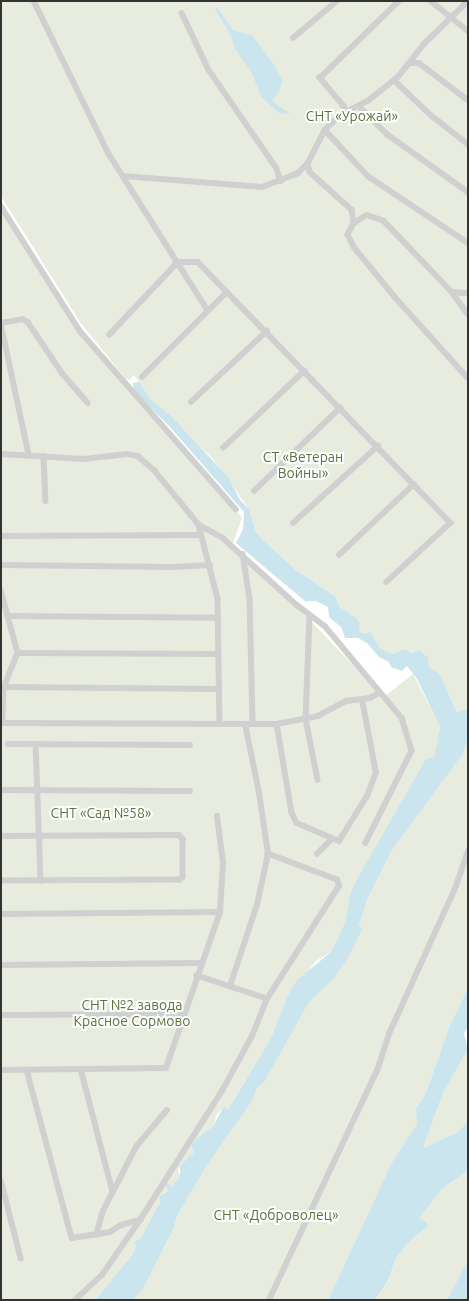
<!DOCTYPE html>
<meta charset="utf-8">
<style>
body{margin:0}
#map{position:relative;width:469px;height:1301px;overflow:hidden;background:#fff;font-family:Ubuntu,sans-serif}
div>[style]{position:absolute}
.green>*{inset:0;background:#e8ecde}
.water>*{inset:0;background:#cae5ed}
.minor>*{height:5.5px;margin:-2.75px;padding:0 2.75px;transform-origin:2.75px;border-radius:2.75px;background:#d0d0d0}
span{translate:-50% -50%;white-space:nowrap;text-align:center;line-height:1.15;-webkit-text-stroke:4px #fff;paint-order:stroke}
.park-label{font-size:14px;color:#5d723d}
.frame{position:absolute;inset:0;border:2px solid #333;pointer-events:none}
</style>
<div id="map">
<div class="green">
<div style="clip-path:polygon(1px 1px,468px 1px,468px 709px,457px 712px,439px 673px,428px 666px,419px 650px,409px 653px,406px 650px,392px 654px,380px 648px,370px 631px,365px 634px,359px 631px,356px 618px,340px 607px,335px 596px,296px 570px,264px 541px,256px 532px,249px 509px,213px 459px,151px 400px,134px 375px,129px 380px,125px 378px,80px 322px,1px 196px)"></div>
<div style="clip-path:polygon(1px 211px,73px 326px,242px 518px,232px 546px,300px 610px,384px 697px,413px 674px,440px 727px,434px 757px,357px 879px,350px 894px,345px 922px,331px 952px,316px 961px,287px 997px,271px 1038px,227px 1110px,224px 1107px,217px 1114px,213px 1126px,195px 1142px,194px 1152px,178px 1170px,180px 1176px,172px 1186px,168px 1183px,169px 1191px,141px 1238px,133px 1242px,136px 1245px,132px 1255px,95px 1300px,1px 1300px)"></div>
<div style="clip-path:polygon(468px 740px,468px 988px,449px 1027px,426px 1093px,416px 1108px,418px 1123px,391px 1164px,328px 1300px,133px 1300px,167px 1243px,177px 1216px,209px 1162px,253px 1100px,257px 1088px,264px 1081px,309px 1001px,348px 958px,368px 898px,391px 852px,462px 755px)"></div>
<div style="clip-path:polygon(468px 1049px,468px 1121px,458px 1132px,423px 1148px,443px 1093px)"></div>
<div style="clip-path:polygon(468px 1170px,468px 1264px,450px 1295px,447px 1300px,375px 1300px,389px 1280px,395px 1260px,408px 1243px,428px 1226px,427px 1223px,418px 1218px,442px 1189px)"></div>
</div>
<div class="water">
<div style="clip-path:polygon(217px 7px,233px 30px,253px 36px,274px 65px,282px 80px,279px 93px,273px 99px,274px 103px,291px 114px,279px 113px,261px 97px,252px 73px,234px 47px,231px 36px,215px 9px)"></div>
<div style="clip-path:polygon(139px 382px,151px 400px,171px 416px,228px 477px,240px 500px,249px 509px,256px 532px,264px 541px,296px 570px,335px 596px,340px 607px,356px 618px,360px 624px,359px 631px,365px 634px,370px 631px,380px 648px,392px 654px,406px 649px,410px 653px,419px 650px,428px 658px,428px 666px,439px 673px,457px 712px,468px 709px,468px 740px,462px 755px,391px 852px,368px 898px,359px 925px,362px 929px,348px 958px,334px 978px,309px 1002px,264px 1082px,257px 1088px,253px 1100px,209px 1162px,177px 1216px,172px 1232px,143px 1288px,133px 1300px,95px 1300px,132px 1255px,136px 1245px,133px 1242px,141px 1238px,160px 1203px,160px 1196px,169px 1191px,165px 1186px,168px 1183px,172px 1186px,180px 1176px,180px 1166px,194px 1152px,191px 1144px,213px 1126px,224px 1106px,228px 1109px,271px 1038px,287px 997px,297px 980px,331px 952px,345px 922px,350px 894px,357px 879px,426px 759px,434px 757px,440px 727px,417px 679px,407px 666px,402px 671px,391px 667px,389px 662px,379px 657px,367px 643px,358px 638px,345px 638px,341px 627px,329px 617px,328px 607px,316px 601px,305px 601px,236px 543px,243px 529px,244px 512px,170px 427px,134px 391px,133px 383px)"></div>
<div style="clip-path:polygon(468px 988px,468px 1026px,464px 1034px,468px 1049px,443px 1093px,423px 1148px,458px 1132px,468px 1121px,468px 1170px,442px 1189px,419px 1218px,427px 1223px,428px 1226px,408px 1243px,395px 1260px,389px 1279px,375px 1300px,328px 1300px,391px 1164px,417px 1124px,416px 1108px,426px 1093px,449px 1027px)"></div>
<div style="clip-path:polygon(468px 1264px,468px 1300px,447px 1300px,464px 1268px)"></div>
</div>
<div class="minor">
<div style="left:34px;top:1px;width:170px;rotate:63.9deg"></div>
<div style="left:109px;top:154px;width:183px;rotate:57.7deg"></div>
<div style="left:431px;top:1px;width:48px;rotate:39deg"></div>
<div style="left:182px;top:13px;width:63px;rotate:64.7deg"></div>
<div style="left:209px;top:70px;width:118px;rotate:55.4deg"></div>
<div style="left:276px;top:167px;width:15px;rotate:70deg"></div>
<div style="left:293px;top:38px;width:57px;rotate:-40.1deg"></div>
<div style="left:411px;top:63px;width:8px"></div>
<div style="left:419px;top:63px;width:61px;rotate:37.1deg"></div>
<div style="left:394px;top:80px;width:52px;rotate:43.5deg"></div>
<div style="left:432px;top:116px;width:46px;rotate:37.9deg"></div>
<div style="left:359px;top:106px;width:40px;rotate:45deg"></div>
<div style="left:387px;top:134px;width:100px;rotate:35.6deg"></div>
<div style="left:343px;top:114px;width:7px;rotate:-82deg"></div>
<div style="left:344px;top:107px;width:38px;rotate:-130deg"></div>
<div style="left:320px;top:78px;width:110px;rotate:-44.3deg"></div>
<div style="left:325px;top:130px;width:63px;rotate:46.9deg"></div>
<div style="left:368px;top:176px;width:120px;rotate:33.8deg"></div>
<div style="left:308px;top:163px;width:9px;rotate:77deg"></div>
<div style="left:310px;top:172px;width:57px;rotate:42.1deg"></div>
<div style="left:352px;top:210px;width:13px;rotate:81deg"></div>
<div style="left:354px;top:223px;width:13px;rotate:117deg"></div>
<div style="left:348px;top:235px;width:13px;rotate:63deg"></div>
<div style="left:354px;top:247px;width:65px;rotate:50.6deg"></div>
<div style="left:395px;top:297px;width:109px;rotate:48deg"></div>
<div style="left:123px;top:176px;width:139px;rotate:4.5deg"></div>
<div style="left:262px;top:187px;width:39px;rotate:-21deg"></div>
<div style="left:298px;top:173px;width:14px;rotate:-45deg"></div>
<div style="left:308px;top:163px;width:37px;rotate:-63deg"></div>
<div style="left:325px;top:130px;width:21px;rotate:-45deg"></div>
<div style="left:340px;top:115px;width:31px;rotate:-27deg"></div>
<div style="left:368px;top:101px;width:38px;rotate:-39deg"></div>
<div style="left:398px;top:77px;width:42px;rotate:-51.8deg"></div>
<div style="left:424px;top:44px;width:62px;rotate:-44.3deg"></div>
<div style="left:1px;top:206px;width:148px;rotate:57.7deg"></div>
<div style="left:80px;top:331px;width:237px;rotate:48.8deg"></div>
<div style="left:354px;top:223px;width:15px;rotate:-32deg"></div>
<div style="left:367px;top:215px;width:18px;rotate:19deg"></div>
<div style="left:384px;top:221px;width:98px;rotate:46.2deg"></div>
<div style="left:452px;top:292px;width:16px;rotate:4deg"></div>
<div style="left:452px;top:292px;width:27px;rotate:54deg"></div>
<div style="left:1px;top:323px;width:135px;rotate:78deg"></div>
<div style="left:1px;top:323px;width:22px;rotate:-10deg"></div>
<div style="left:23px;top:319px;width:6px;rotate:31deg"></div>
<div style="left:28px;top:322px;width:63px;rotate:56.1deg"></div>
<div style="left:63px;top:374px;width:38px;rotate:49deg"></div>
<div style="left:109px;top:335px;width:100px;rotate:-46.6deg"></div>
<div style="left:178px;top:262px;width:20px"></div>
<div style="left:198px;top:262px;width:363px;rotate:45.9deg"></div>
<div style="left:451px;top:523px;width:87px;rotate:137.3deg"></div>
<div style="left:142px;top:377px;width:120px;rotate:-45deg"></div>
<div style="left:191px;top:402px;width:104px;rotate:-43.1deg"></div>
<div style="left:223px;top:448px;width:112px;rotate:-43.5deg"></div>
<div style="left:1px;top:454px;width:83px;rotate:3.4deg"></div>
<div style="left:84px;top:459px;width:43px;rotate:-6.6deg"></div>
<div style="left:127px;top:454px;width:11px;rotate:10deg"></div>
<div style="left:138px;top:456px;width:23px;rotate:41deg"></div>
<div style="left:155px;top:471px;width:57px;rotate:50.7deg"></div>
<div style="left:191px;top:515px;width:13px;rotate:51deg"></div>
<div style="left:199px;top:525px;width:76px;rotate:75.6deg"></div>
<div style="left:218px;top:599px;width:125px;rotate:89.1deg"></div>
<div style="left:44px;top:456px;width:45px;rotate:87.5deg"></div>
<div style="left:254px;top:491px;width:120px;rotate:-44deg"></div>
<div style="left:293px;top:523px;width:115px;rotate:-42.2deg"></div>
<div style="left:199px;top:525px;width:27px;rotate:28deg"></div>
<div style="left:223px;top:538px;width:100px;rotate:42.2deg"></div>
<div style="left:297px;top:605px;width:35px;rotate:37deg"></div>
<div style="left:325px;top:626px;width:120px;rotate:50.1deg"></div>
<div style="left:402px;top:718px;width:34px;rotate:73deg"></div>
<div style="left:412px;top:751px;width:103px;rotate:116.6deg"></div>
<div style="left:1px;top:536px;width:200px;rotate:-0.3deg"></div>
<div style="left:243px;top:554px;width:46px;rotate:81.2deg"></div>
<div style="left:250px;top:599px;width:125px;rotate:88.6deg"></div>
<div style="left:339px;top:555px;width:103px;rotate:-43.4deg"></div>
<div style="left:1px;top:565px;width:173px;rotate:0.7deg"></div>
<div style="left:174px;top:567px;width:36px;rotate:-3deg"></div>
<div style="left:1px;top:590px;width:65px;rotate:74.9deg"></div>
<div style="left:18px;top:653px;width:37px;rotate:112deg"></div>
<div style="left:4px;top:687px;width:35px;rotate:92deg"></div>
<div style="left:7px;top:616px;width:210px;rotate:0.5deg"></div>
<div style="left:310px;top:616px;width:103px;rotate:92.2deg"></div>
<div style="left:306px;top:719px;width:62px;rotate:78.9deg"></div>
<div style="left:18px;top:653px;width:199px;rotate:0.3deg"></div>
<div style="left:4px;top:687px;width:215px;rotate:0.5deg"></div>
<div style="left:1px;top:723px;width:276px;rotate:0.2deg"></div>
<div style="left:277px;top:724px;width:42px;rotate:-11deg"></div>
<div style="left:318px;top:716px;width:32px;rotate:-28deg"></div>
<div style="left:346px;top:701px;width:24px;rotate:-7deg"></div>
<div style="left:370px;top:698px;width:10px;rotate:-29deg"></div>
<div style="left:277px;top:724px;width:90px;rotate:80.4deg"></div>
<div style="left:292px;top:813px;width:11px;rotate:63deg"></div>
<div style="left:297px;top:823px;width:46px;rotate:23.2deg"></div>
<div style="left:339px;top:841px;width:53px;rotate:-58.1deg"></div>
<div style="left:367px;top:796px;width:25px;rotate:-69deg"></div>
<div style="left:376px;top:773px;width:74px;rotate:-100.9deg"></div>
<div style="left:8px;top:744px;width:182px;rotate:0.3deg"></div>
<div style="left:36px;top:744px;width:137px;rotate:87.9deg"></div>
<div style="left:1px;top:790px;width:189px;rotate:0.3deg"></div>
<div style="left:1px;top:836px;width:178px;rotate:-0.3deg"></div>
<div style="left:179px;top:835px;width:6px;rotate:45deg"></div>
<div style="left:183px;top:839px;width:38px;rotate:90deg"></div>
<div style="left:183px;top:877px;width:4px;rotate:135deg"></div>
<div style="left:180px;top:880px;width:179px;rotate:179.7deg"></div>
<div style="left:317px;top:854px;width:20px;rotate:-45deg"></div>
<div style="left:1px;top:914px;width:219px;rotate:-0.5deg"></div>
<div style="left:1px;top:965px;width:200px;rotate:-0.6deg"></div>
<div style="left:230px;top:986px;width:85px;rotate:-71.6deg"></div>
<div style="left:257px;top:905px;width:52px;rotate:-77.8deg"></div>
<div style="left:268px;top:854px;width:62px;rotate:-98.4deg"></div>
<div style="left:259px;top:793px;width:70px;rotate:-101.5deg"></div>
<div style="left:267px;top:999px;width:134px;rotate:-57.5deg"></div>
<div style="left:339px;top:886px;width:6px;rotate:-108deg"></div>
<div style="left:337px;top:880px;width:74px;rotate:-159.4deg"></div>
<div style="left:1px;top:1015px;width:181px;rotate:-0.3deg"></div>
<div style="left:81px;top:1069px;width:127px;rotate:75.4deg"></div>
<div style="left:1px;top:1070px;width:165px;rotate:-0.7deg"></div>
<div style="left:166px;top:1068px;width:165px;rotate:-70.9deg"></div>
<div style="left:220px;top:912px;width:49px;rotate:-86.5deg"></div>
<div style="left:223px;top:863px;width:47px;rotate:-97.3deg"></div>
<div style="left:27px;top:1070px;width:174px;rotate:75deg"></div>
<div style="left:72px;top:1238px;width:38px;rotate:-9deg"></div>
<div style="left:110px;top:1232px;width:13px;rotate:-32deg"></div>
<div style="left:121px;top:1225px;width:20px;rotate:-15deg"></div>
<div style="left:1px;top:1180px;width:81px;rotate:75.6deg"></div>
<div style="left:96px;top:1235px;width:25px;rotate:-74deg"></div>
<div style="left:103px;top:1211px;width:72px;rotate:-62.7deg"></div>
<div style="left:136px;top:1147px;width:48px;rotate:-50deg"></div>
<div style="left:75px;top:1300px;width:37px;rotate:-43deg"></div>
<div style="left:102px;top:1275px;width:67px;rotate:-55.4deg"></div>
<div style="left:140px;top:1220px;width:153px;rotate:-57.6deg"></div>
<div style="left:222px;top:1091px;width:63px;rotate:-61.4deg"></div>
<div style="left:252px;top:1036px;width:40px;rotate:-68deg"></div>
<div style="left:267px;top:999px;width:74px;rotate:-161.8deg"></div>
<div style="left:269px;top:1300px;width:253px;rotate:-64.8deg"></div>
<div style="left:377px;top:1071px;width:39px;rotate:-72deg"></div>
<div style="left:389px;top:1034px;width:162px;rotate:-65.6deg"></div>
<div style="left:456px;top:886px;width:37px;rotate:-71deg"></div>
</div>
<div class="park-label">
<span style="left:352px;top:116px">СНТ «Урожай»</span>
<span style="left:303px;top:465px">СТ «Ветеран<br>Войны»</span>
<span style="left:101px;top:813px">СНТ «Сад №58»</span>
<span style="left:132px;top:1013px">СНТ №2 завода<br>Красное Сормово</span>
<span style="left:276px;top:1215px">СНТ «Доброволец»</span>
</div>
<div class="frame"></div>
</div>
